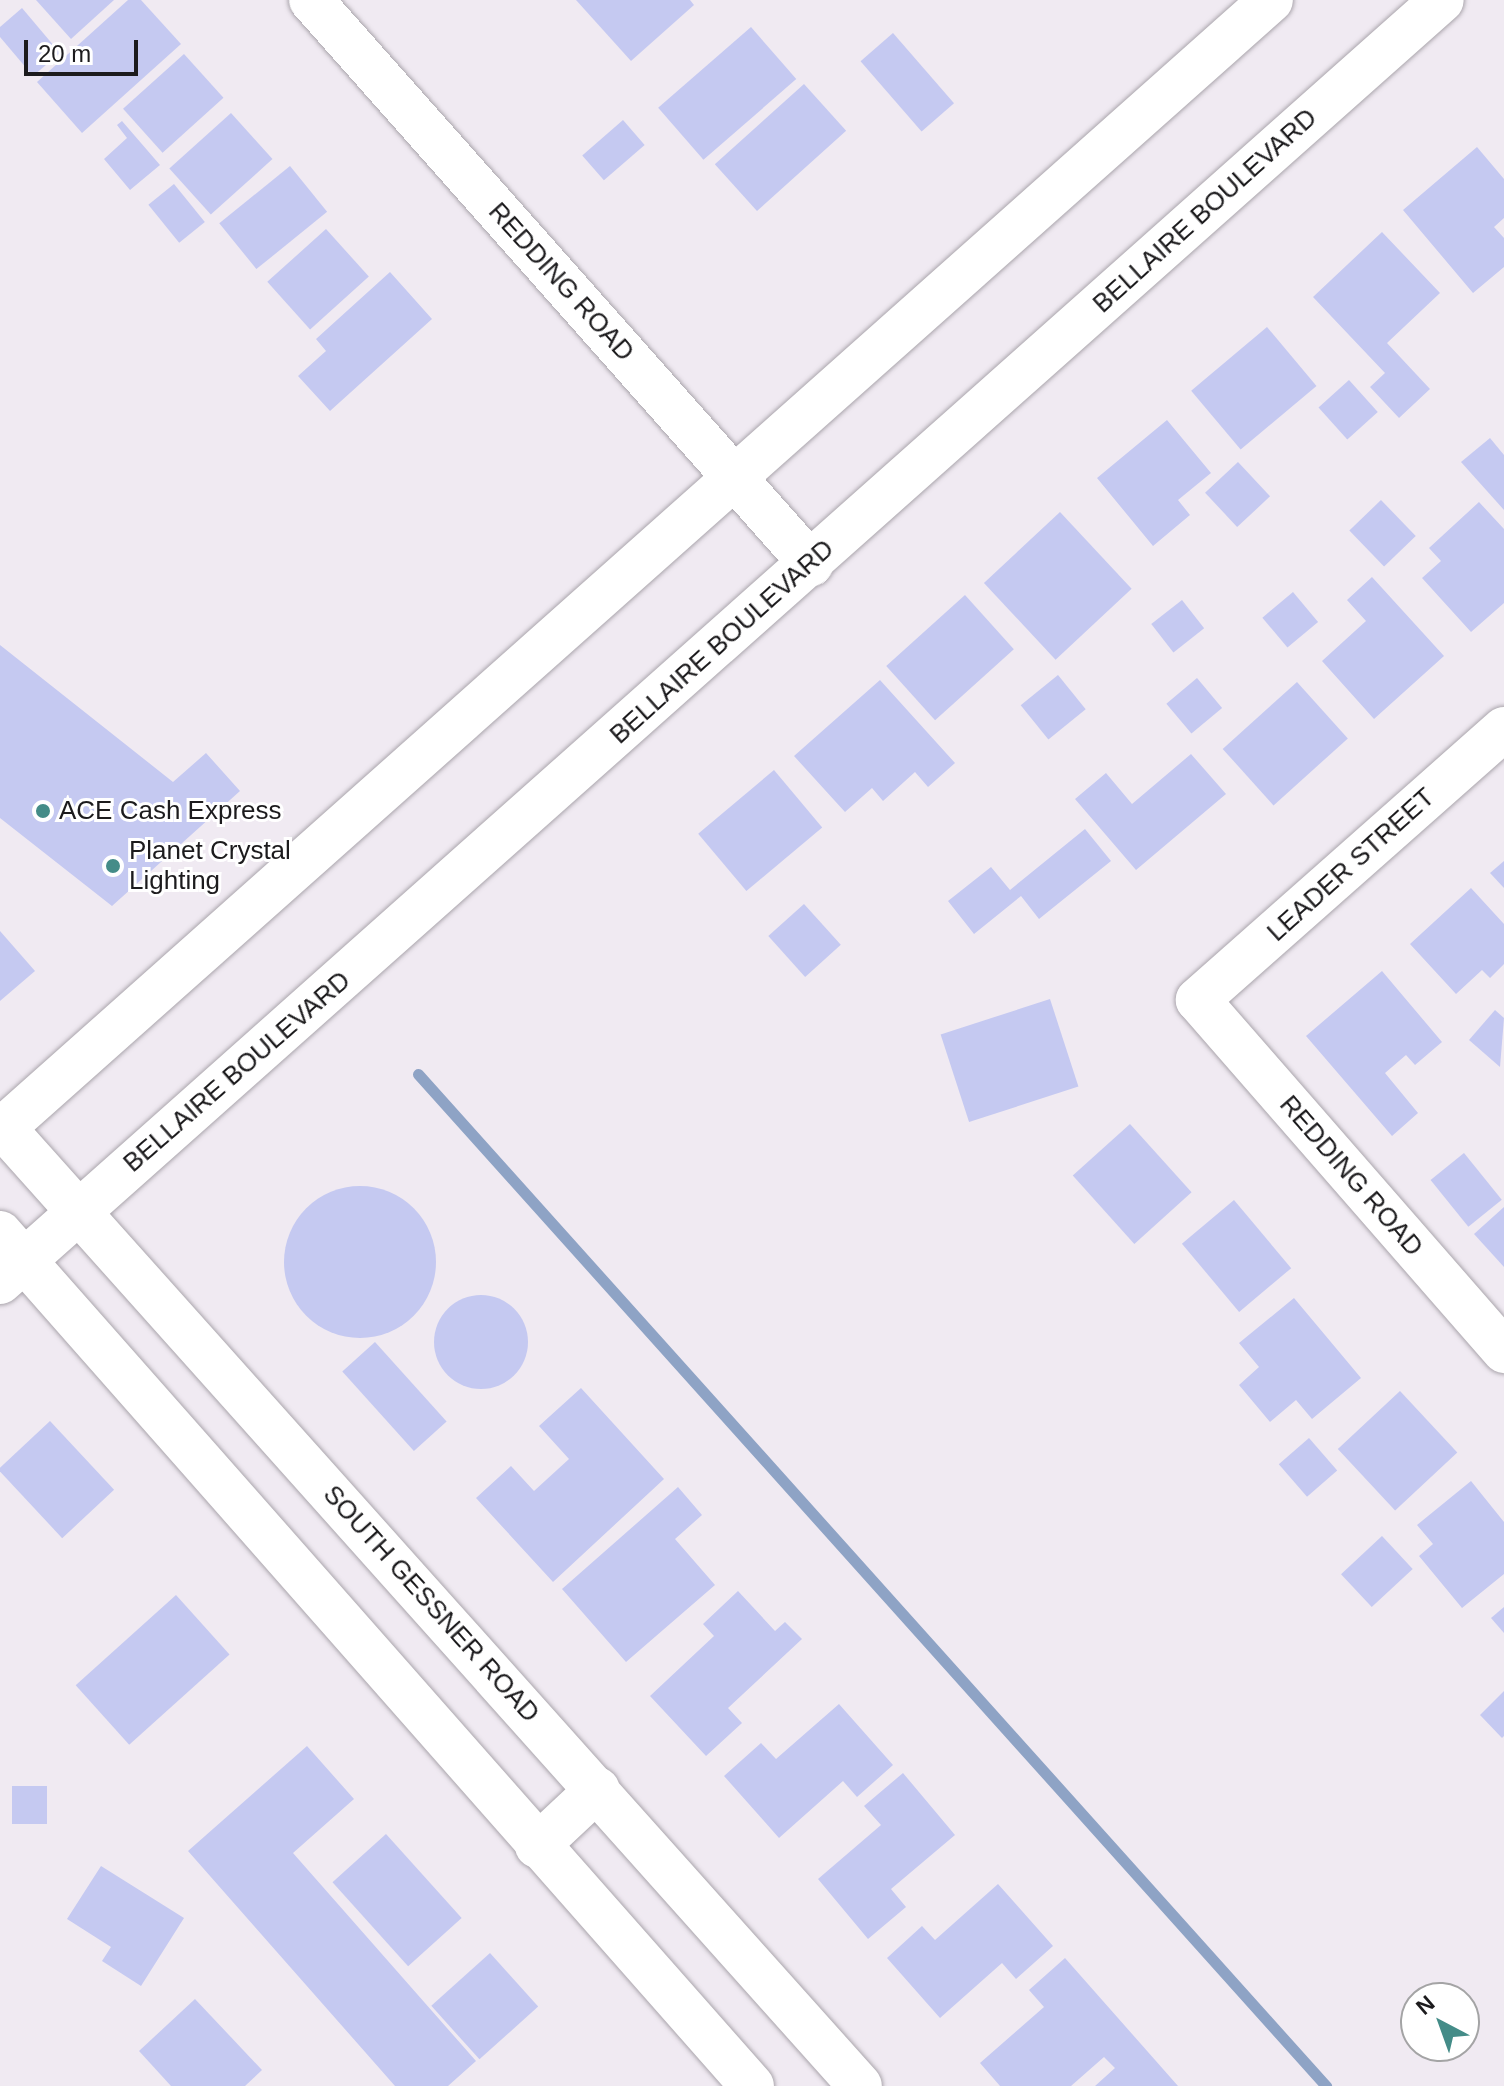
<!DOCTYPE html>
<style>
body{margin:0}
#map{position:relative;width:1504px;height:2086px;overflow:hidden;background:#f0eaf2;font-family:Arial,sans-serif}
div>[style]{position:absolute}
.stream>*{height:11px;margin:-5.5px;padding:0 5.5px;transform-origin:5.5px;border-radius:5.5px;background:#8ea3c5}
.building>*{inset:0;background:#c5c9f1;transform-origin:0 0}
.round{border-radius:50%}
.roads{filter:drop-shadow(0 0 2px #aaa5ac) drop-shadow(0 0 2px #aaa5ac)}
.minor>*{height:44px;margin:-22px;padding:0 22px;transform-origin:22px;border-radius:22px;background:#fff}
.major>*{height:44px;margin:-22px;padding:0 22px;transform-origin:22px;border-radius:22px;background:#fff}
.dots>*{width:22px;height:22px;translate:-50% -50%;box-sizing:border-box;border:4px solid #fff;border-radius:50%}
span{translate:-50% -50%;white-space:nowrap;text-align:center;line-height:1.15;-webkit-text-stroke:6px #fff;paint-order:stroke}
.street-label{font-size:26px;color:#1c1b1d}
.poi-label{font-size:26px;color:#1c1b1d}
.left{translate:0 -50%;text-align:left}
.north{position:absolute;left:1400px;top:1982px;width:80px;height:80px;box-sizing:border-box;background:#fff;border:2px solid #a4a4a5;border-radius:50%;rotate:319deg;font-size:22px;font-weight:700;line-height:32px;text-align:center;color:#1c1b1d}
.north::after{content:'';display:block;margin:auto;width:28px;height:36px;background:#448c88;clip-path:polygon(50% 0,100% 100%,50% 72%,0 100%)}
.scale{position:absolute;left:24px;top:40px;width:114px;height:36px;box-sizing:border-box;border:4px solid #1c1b1d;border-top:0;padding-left:10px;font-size:24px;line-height:28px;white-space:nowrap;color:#1c1b1d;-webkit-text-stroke:6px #fff;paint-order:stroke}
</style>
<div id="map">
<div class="stream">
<div style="left:418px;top:1074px;width:1360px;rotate:48.1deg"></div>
</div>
<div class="building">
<div style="clip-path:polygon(36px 0,114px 0,71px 39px)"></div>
<div style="clip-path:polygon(128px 0,141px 0,181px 44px,82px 133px,37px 82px)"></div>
<div style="clip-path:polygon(576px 0,690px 0,694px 5px,631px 61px)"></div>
<div style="clip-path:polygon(22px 8px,60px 53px,33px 76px,0 37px,0 27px)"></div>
<div style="left:751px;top:27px;width:69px;height:123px;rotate:49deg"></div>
<div style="left:893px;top:33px;width:93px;height:43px;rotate:49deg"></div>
<div style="left:184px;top:54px;width:59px;height:82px;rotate:48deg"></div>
<div style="left:804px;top:84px;width:63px;height:120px;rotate:48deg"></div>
<div style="left:231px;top:113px;width:62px;height:83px;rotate:48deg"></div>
<div style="left:623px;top:120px;width:33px;height:54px;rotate:49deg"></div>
<div style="clip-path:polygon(122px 121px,160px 165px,130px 190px,104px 159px,127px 138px,117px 125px)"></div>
<div style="clip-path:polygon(1477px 147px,1504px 179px,1504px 218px,1494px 227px,1504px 238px,1504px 267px,1473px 293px,1403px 210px)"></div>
<div style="left:290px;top:166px;width:59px;height:91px;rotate:51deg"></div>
<div style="left:174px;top:184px;width:49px;height:33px;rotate:51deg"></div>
<div style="left:326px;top:229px;width:64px;height:79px;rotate:48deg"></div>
<div style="clip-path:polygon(1382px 232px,1440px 293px,1387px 343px,1430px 389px,1399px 418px,1370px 387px,1385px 373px,1313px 297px)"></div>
<div style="clip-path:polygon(390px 272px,432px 319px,330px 411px,298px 376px,326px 351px,316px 339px)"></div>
<div style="left:1267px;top:327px;width:77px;height:99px;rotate:50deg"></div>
<div style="left:1349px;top:380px;width:43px;height:41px;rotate:48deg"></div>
<div style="clip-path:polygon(1167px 420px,1211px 473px,1178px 500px,1190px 515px,1153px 546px,1097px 478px)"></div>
<div style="clip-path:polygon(1490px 438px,1504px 455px,1504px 510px,1461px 462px)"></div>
<div style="left:1238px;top:462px;width:47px;height:45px;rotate:47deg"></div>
<div style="left:1381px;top:500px;width:50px;height:44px;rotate:46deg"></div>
<div style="clip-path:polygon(1479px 502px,1504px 529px,1504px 603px,1471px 632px,1422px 578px,1441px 561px,1429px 548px)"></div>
<div style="left:1060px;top:512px;width:105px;height:104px;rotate:47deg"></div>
<div style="clip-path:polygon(1372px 577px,1444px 656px,1374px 719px,1322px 661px,1366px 621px,1347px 600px)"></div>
<div style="left:1293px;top:592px;width:39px;height:40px;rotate:50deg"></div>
<div style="left:965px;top:595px;width:73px;height:106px;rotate:48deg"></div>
<div style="left:1182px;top:600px;width:36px;height:39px;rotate:52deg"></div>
<div style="clip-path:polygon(0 645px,173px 782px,206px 753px,240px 791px,112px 906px,0 818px)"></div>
<div style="left:1058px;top:675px;width:44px;height:48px;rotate:51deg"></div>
<div style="left:1197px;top:678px;width:39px;height:40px;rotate:50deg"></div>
<div style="clip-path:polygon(880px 680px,955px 763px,928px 787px,915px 772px,883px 801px,872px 788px,845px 812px,794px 756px)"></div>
<div style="left:1297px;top:682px;width:76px;height:100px;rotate:48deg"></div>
<div style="clip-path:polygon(1191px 754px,1226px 794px,1136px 870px,1075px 799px,1106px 773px,1132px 804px)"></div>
<div style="left:774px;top:770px;width:75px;height:99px;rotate:50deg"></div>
<div style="clip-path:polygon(1085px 829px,1111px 861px,1039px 919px,1021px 896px,974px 934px,948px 901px,991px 867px,1010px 890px)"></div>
<div style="clip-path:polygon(1504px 861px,1504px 888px,1490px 873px)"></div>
<div style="clip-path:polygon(1471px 888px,1504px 924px,1504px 964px,1490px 978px,1482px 970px,1456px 994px,1410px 944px)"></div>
<div style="left:804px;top:904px;width:55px;height:48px;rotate:48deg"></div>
<div style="clip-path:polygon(0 931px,35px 971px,0 1001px)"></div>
<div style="clip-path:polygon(1382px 971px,1442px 1042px,1415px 1065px,1406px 1055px,1385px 1073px,1418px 1113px,1392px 1136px,1306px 1036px)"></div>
<div style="left:1050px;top:999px;width:92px;height:115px;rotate:72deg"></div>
<div style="clip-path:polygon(1495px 1010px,1504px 1018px,1500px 1067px,1469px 1040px)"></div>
<div style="left:1130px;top:1124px;width:92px;height:77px;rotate:48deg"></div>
<div style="left:1464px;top:1153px;width:60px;height:43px;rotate:51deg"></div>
<div class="round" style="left:284px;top:1186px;width:152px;height:152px"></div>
<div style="left:1234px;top:1200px;width:89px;height:68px;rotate:50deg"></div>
<div style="clip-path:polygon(1504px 1207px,1504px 1267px,1474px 1234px)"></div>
<div class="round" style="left:434px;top:1295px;width:94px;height:94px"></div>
<div style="clip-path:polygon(1294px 1298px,1361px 1378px,1312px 1419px,1296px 1400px,1270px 1422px,1239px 1385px,1259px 1367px,1239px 1343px)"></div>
<div style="left:375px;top:1342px;width:107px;height:44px;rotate:48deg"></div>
<div style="clip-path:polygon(581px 1388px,664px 1479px,553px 1582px,476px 1498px,511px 1466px,534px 1491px,569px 1459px,539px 1426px)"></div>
<div style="left:1400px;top:1391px;width:84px;height:85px;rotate:47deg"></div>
<div style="left:50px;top:1421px;width:94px;height:71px;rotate:47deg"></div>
<div style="left:1309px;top:1438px;width:43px;height:40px;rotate:49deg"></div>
<div style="clip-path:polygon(1471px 1481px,1504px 1522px,1504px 1574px,1462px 1608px,1419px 1556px,1433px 1544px,1417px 1525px)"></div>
<div style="clip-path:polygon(678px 1487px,702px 1515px,675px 1539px,715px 1585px,626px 1662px,562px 1589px)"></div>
<div style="left:1382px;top:1536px;width:45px;height:56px;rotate:47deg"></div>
<div style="clip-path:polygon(738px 1591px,775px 1631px,785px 1622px,802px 1639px,728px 1708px,742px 1723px,706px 1756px,650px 1696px,714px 1636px,703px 1624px)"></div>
<div style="left:176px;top:1595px;width:80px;height:135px;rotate:48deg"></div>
<div style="clip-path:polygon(1504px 1607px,1504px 1633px,1491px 1618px)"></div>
<div style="clip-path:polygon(1504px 1691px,1504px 1736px,1502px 1738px,1480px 1715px)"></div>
<div style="clip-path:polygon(839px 1704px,893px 1765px,857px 1797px,843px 1781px,779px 1838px,724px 1776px,761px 1743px,776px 1759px)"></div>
<div style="clip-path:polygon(307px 1746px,354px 1799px,293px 1853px,476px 2061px,448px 2086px,395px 2086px,188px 1851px)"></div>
<div style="clip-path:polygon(903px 1773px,955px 1835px,891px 1889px,906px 1907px,868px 1939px,818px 1879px,881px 1825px,864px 1806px)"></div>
<div style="left:12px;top:1786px;width:35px;height:38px"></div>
<div style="left:386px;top:1834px;width:113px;height:72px;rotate:48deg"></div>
<div style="clip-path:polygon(101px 1866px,184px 1918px,141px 1986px,102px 1961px,111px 1947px,67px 1919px)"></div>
<div style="clip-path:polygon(998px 1884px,1053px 1946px,1016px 1979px,1002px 1963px,940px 2018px,887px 1958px,922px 1926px,935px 1940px)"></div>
<div style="left:490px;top:1953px;width:72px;height:79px;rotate:48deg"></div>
<div style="clip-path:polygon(1065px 1958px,1178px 2086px,1095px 2086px,1115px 2068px,1104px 2057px,1071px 2086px,1000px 2086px,980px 2063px,1044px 2007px,1029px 1990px)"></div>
<div style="clip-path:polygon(195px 1999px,262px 2070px,245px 2086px,171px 2086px,139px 2051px)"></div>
</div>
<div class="roads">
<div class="minor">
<div style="left:311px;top:0;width:754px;rotate:48.44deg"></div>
<div style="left:1504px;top:729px;width:409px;rotate:138.5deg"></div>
<div style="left:1198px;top:1000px;width:466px;rotate:48.9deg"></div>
</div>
<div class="major">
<div style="left:0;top:1124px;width:1290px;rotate:48.2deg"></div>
<div style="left:0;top:1131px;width:1701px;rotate:-41.66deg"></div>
<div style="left:0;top:1233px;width:1137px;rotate:48.6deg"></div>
<div style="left:0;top:1282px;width:1929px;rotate:-41.64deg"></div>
<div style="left:537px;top:1846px;width:83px;rotate:-43.1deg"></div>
</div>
</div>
<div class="dots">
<div style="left:43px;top:811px;background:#448c88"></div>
<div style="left:113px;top:866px;background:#448c88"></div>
</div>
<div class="street-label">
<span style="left:1205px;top:211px;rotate:-42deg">BELLAIRE BOULEVARD</span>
<span style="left:561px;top:282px;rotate:48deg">REDDING ROAD</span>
<span style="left:722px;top:642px;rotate:-42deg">BELLAIRE BOULEVARD</span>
<span style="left:1351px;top:865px;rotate:-42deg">LEADER STREET</span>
<span style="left:237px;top:1072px;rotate:-41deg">BELLAIRE BOULEVARD</span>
<span style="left:1351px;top:1176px;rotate:49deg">REDDING ROAD</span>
<span style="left:431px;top:1604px;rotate:48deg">SOUTH GESSNER ROAD</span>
</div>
<div class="poi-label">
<span class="left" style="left:59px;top:811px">ACE Cash Express</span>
<span class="left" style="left:129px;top:866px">Planet Crystal<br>Lighting</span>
</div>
<div class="north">N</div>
<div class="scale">20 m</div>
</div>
